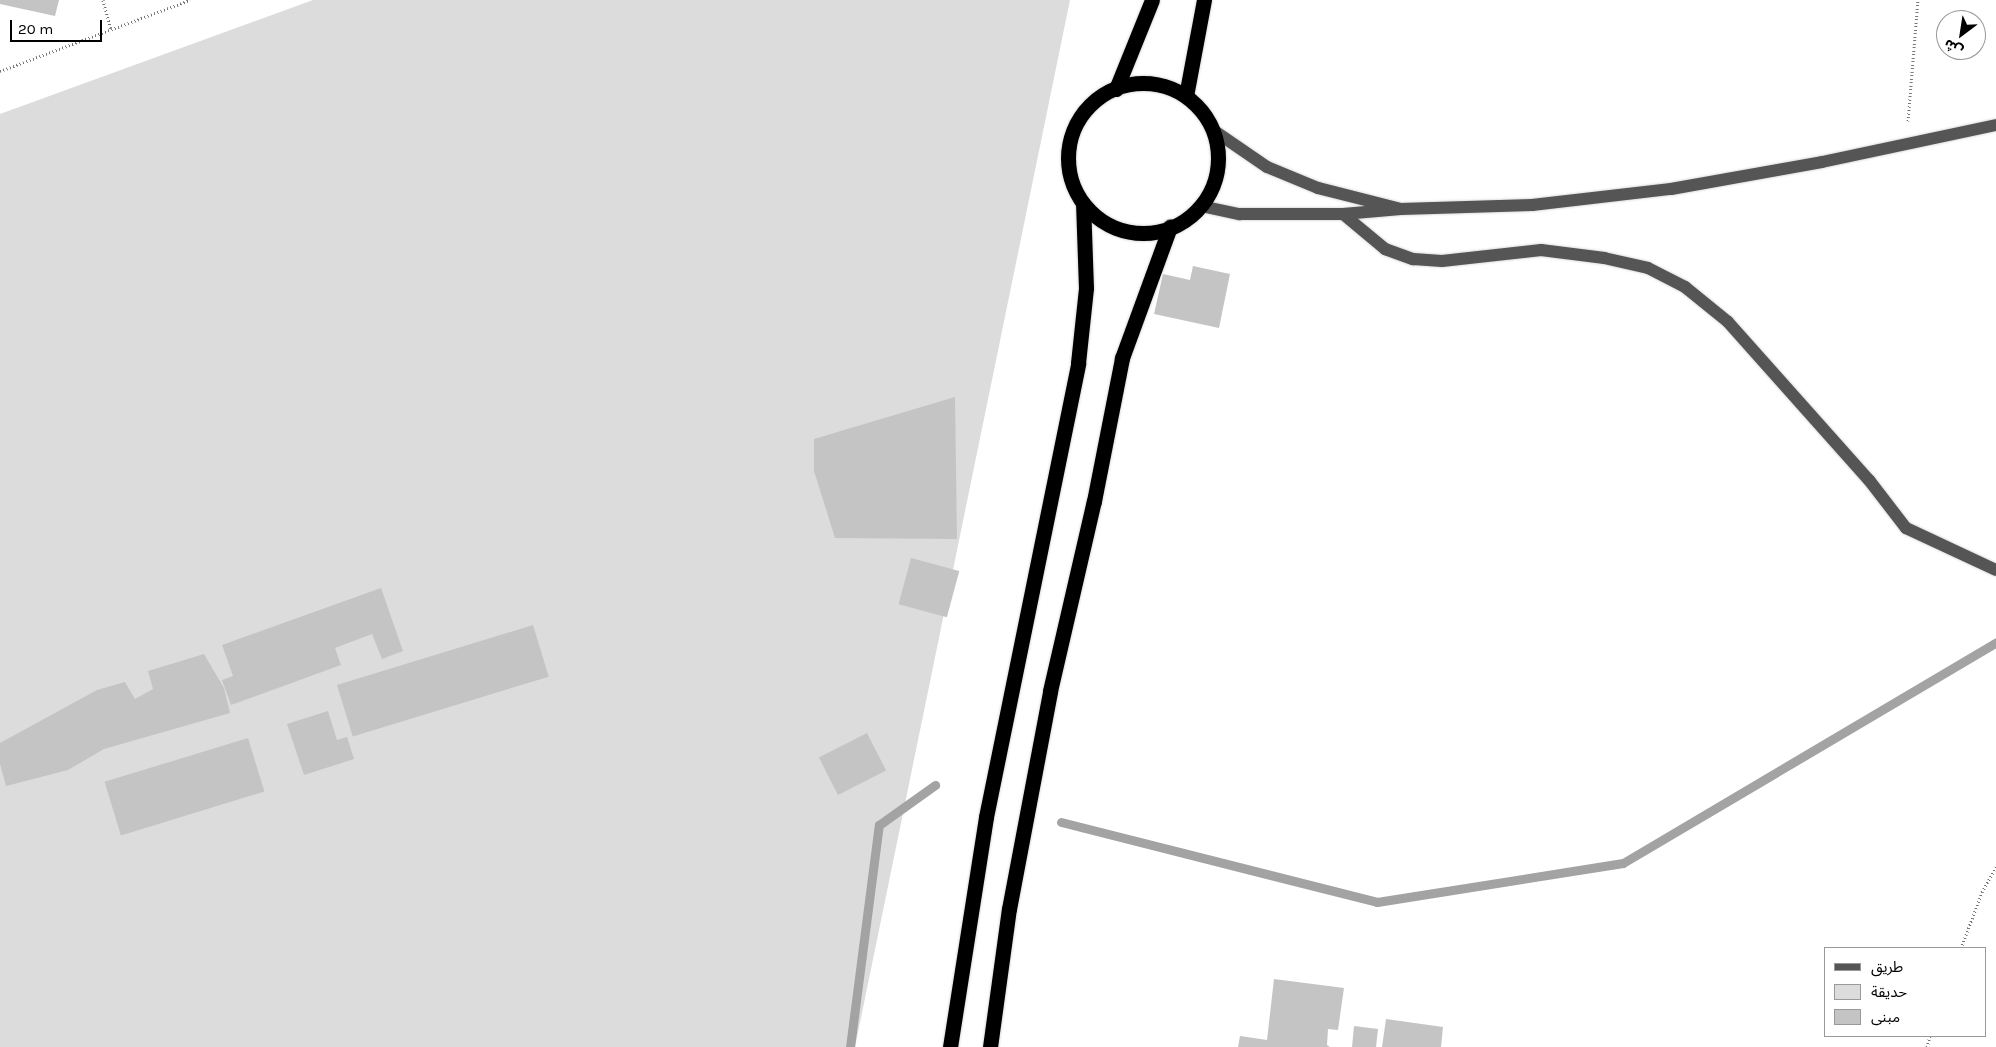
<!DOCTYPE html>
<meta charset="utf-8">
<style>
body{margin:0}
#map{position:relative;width:1996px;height:1047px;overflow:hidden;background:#fff;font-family:Karla,"Noto Sans Arabic",sans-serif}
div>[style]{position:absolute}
.green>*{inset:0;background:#dcdcdc}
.stream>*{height:9px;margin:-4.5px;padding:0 4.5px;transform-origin:4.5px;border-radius:4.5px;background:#a3a3a3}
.building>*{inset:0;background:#c4c4c4;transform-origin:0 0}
.path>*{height:3px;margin-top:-1.5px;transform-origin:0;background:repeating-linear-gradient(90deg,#777 0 1px,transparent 0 3.5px)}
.roads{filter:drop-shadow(0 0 1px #dbdbdb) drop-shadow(0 0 1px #dbdbdb)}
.minor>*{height:12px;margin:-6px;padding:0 6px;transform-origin:6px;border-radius:6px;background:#555}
.highway>*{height:15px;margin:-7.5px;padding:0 7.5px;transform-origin:7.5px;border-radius:7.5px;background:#000}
.highway>.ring{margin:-7.5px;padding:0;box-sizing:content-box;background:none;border:15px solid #000;border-radius:50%}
span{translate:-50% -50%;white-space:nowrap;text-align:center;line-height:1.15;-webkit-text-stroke:4px #fff;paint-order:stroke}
.legend{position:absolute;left:1824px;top:947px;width:162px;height:90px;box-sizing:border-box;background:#fff;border:1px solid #999;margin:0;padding:6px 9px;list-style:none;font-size:15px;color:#000}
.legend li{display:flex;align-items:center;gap:10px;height:25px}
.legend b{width:25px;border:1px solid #999}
.north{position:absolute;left:1936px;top:10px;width:50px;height:50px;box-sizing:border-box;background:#fff;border:1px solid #999;border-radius:50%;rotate:211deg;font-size:14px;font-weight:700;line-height:20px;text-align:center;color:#000}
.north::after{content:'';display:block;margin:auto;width:18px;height:22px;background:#000;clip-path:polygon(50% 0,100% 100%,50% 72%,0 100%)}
.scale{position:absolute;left:10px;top:20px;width:92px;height:22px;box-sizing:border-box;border:2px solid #000;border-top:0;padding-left:6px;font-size:15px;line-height:18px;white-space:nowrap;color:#000;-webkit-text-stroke:4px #fff;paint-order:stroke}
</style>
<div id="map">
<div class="green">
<div style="clip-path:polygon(313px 0,1070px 0,855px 1047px,0 1047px,0 114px)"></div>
</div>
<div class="stream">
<div style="left:1061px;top:822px;width:326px;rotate:14.2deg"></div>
<div style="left:1377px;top:902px;width:249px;rotate:-9deg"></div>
<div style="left:1623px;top:863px;width:434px;rotate:-30.6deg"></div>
<div style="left:850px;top:1047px;width:224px;rotate:-82.6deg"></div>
<div style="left:879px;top:825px;width:69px;rotate:-35.5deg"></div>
</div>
<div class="building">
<div style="clip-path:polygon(0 0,59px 0,55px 16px,0 4px)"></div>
<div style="clip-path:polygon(1193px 266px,1230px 274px,1219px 328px,1154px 314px,1163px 274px,1190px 280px)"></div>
<div style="clip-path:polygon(955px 397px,957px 539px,835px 538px,814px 471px,814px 439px)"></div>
<div style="left:911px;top:558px;width:50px;height:48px;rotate:15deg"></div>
<div style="clip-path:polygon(381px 588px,403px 651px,382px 659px,372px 634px,335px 648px,341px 665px,231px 705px,222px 680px,233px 676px,222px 645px)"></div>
<div style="left:533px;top:625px;width:54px;height:205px;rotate:73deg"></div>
<div style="clip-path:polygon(204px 654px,224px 688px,230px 713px,104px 749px,68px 770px,6px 786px,0 764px,0 743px,97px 690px,125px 682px,135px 699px,153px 689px,148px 671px)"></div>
<div style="clip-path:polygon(328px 711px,337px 740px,347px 737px,354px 759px,304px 775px,287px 724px)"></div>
<div style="left:867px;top:733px;width:42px;height:54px;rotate:63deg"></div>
<div style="left:248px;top:738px;width:56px;height:150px;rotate:73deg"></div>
<div style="clip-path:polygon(1274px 979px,1344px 988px,1338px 1030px,1328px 1029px,1327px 1045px,1330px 1047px,1238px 1047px,1240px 1036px,1267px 1040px)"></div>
<div style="clip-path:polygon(1386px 1019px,1443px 1027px,1441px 1047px,1382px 1047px)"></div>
<div style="clip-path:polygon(1354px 1026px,1378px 1029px,1376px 1047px,1352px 1047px)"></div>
</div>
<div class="path">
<div style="left:103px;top:0;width:30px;rotate:75deg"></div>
<div style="left:0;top:71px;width:203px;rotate:-20.5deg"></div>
<div style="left:1908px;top:121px;width:121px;rotate:-85.3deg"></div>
<div style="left:1961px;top:948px;width:60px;rotate:-69.4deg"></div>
<div style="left:1982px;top:892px;width:29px;rotate:-61deg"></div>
<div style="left:1927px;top:1047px;width:11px;rotate:-75deg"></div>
</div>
<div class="roads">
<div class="minor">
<div style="left:1201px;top:206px;width:40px;rotate:12deg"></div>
<div style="left:1240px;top:214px;width:103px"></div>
<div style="left:1343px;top:214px;width:58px;rotate:-4.9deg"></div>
<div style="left:1401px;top:209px;width:86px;rotate:-165.8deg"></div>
<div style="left:1318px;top:188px;width:55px;rotate:-157.6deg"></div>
<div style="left:1267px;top:167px;width:65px;rotate:-145.6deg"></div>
<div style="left:1401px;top:209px;width:131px;rotate:-1.7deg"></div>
<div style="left:1532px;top:205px;width:140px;rotate:-6.6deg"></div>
<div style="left:1671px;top:189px;width:153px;rotate:-10.1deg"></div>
<div style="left:1822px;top:162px;width:178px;rotate:-12deg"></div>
<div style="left:1343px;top:214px;width:55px;rotate:39.8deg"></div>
<div style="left:1385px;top:249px;width:30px;rotate:20deg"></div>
<div style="left:1413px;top:259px;width:29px;rotate:4deg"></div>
<div style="left:1442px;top:261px;width:100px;rotate:-6.3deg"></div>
<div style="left:1541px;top:250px;width:64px;rotate:7.2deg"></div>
<div style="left:1604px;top:258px;width:45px;rotate:12.8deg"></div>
<div style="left:1648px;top:268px;width:42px;rotate:27.2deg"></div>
<div style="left:1685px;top:287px;width:55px;rotate:39.1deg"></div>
<div style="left:1728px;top:322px;width:212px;rotate:48.3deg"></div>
<div style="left:1869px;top:480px;width:61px;rotate:52.4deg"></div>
<div style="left:1906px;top:528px;width:99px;rotate:25deg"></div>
</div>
<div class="highway">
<div class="ring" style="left:1068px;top:83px;width:135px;height:135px"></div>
<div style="left:1116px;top:89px;width:96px;rotate:-68deg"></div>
<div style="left:1186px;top:96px;width:98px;rotate:-79.4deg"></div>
<div style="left:950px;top:1047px;width:233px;rotate:-81.1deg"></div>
<div style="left:986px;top:817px;width:463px;rotate:-78.5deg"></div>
<div style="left:1078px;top:363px;width:75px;rotate:-83.9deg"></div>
<div style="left:1086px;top:288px;width:84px;rotate:-92deg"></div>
<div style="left:990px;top:1047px;width:139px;rotate:-82.2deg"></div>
<div style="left:1009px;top:909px;width:222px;rotate:-79.3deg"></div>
<div style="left:1050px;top:691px;width:195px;rotate:-77deg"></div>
<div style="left:1094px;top:501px;width:146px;rotate:-78.9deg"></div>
<div style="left:1122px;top:358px;width:140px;rotate:-69.9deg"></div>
</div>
</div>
<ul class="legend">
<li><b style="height:6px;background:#555"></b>طريق</li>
<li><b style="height:14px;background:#dcdcdc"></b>حديقة</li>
<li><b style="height:14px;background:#c4c4c4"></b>مبنى</li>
</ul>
<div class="north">ش</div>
<div class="scale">20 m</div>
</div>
